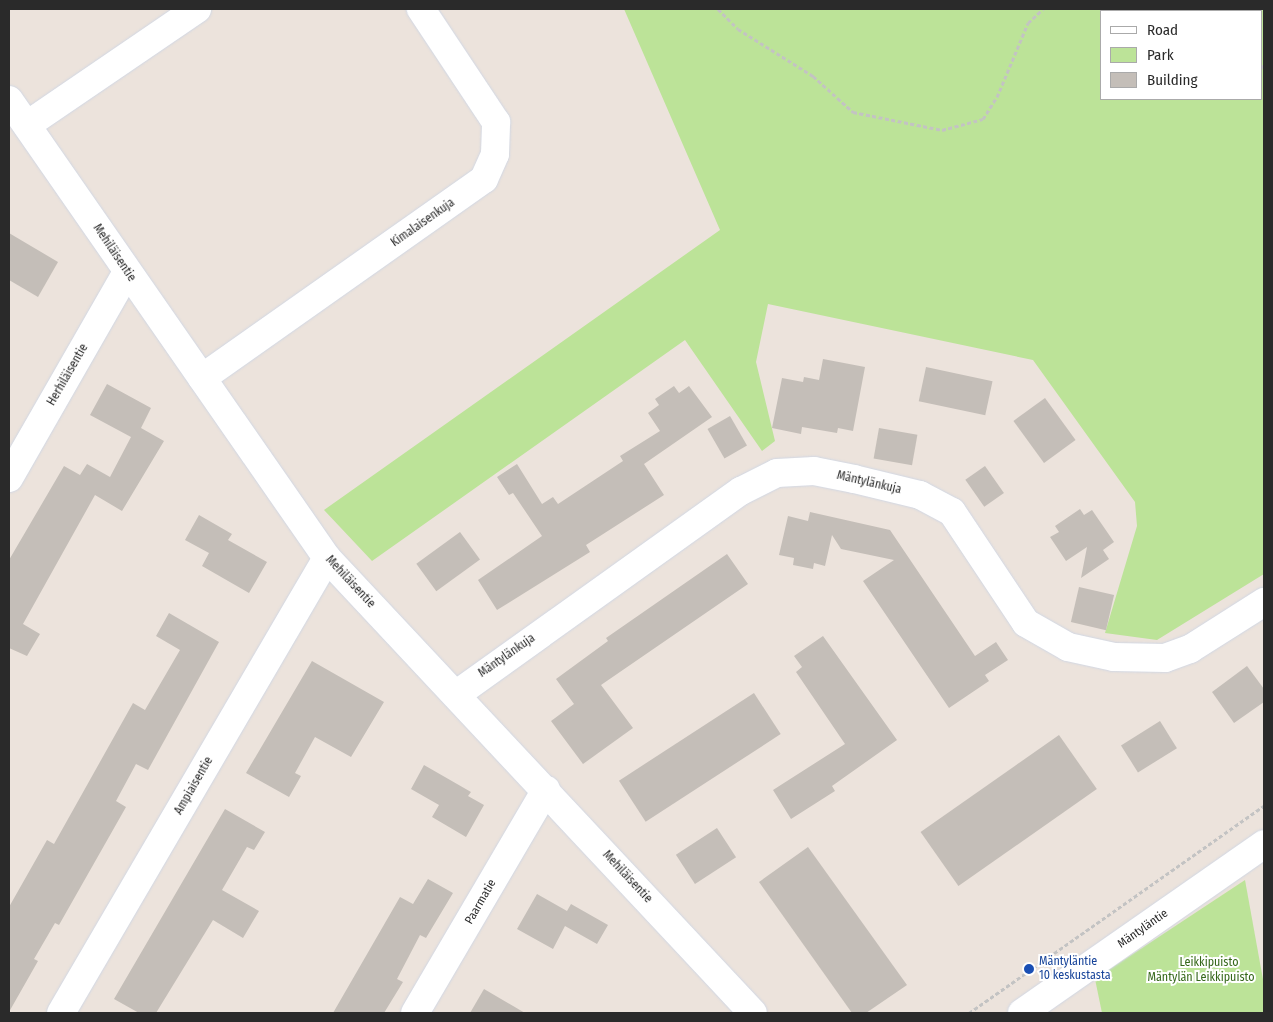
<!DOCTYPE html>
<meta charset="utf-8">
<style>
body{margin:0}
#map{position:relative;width:1273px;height:1022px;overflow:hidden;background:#ece3dc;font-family:"Fira Sans Condensed",sans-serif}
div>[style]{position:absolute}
.green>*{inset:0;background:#bce398}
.building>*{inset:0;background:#c4beb8;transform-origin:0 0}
.path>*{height:3px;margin-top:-1.5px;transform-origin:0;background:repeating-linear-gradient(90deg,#c3c3c3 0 4px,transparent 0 6.5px)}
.roads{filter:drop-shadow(0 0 1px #d1d7e3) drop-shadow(0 0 1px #d1d7e3)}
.minor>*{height:28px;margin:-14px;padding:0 14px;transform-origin:14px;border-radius:14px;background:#fff}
.dots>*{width:14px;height:14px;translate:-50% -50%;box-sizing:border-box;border:2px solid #fff;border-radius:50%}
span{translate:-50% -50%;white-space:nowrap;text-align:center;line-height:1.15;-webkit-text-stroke:4px #fff;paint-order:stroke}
.street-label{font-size:12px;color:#2a2a2a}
.transit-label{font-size:12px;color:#164399}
.left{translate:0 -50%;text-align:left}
.park-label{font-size:12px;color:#35671a}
.frame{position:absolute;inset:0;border:10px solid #2a2a2a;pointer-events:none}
.legend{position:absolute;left:1100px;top:10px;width:162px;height:90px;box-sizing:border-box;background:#fff;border:1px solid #aaa;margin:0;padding:6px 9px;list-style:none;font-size:15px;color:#2a2a2a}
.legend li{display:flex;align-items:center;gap:10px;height:25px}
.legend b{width:25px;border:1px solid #aaa}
</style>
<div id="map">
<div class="green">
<div style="clip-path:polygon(evenodd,624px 9px,1264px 9px,1264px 574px,1157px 640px,1105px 633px,1137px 526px,1135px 502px,1033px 360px,768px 304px,756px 362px,775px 441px,762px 451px,685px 340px,372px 561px,324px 510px,720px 230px,624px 9px,1102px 11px,1262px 11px,1262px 99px,1102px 99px,1102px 11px)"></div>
<div style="clip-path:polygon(1245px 880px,1264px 985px,1264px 1013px,1102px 1013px,1095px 979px)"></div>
</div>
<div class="building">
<div style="clip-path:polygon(9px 233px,58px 262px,38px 297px,9px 280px)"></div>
<div style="clip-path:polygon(823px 359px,865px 367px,853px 431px,838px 428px,837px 433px,802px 427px,801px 434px,772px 428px,782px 378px,803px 382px,804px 377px,819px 380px)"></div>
<div style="left:926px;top:367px;width:68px;height:35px;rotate:12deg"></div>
<div style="clip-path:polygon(107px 384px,151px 408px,141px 428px,164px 441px,122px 511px,95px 495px,23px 624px,40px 634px,27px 656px,9px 648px,9px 560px,64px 466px,80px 475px,87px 464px,110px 477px,131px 437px,90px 415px)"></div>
<div style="clip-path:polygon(674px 386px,679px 393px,689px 386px,712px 417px,644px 464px,664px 495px,586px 545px,590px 552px,497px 610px,478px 580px,542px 536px,513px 493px,509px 495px,497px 477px,517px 464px,542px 504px,553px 497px,558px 504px,623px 461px,620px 456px,660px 431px,648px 413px,659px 405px,655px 399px)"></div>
<div style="left:1045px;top:398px;width:52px;height:39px;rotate:54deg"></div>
<div style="left:730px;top:416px;width:34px;height:26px;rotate:60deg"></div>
<div style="left:879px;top:428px;width:39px;height:31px;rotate:10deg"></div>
<div style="left:985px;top:466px;width:33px;height:24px;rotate:55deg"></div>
<div style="clip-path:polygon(1080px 509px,1084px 515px,1092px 510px,1114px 542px,1103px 550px,1109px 559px,1081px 578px,1087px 547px,1066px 561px,1050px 537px,1059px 532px,1055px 526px)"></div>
<div style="clip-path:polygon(810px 512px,890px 530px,975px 656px,996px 642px,1008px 660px,985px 675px,989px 681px,949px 708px,863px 581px,894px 560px,841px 549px,832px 535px,825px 566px,814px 563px,813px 569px,793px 565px,794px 558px,779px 555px,788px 516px,808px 521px)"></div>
<div style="clip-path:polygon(199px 515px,232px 534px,228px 540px,267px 562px,249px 593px,202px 566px,209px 553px,185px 540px)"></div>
<div style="left:460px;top:532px;width:34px;height:54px;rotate:54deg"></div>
<div style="clip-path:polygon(727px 554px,748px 584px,601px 685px,633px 728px,583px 764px,551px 721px,574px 704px,556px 679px,608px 641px,606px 638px)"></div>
<div style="left:1079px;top:587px;width:36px;height:36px;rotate:13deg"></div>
<div style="clip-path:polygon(169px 613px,219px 642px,148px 770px,136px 764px,116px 801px,126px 807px,59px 925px,55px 923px,34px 959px,38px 961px,9px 1012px,9px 907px,47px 840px,54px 844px,133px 703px,145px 710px,180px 650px,156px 636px)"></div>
<div style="clip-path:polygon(823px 636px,897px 740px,832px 786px,835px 791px,791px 819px,773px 790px,845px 744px,796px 672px,802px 667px,794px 656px)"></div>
<div style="clip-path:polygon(312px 661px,384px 702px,351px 757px,315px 737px,295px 773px,301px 776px,289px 797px,246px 773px)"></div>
<div style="clip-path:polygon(1247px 666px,1264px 689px,1264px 702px,1234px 723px,1212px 692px)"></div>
<div style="left:754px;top:693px;width:49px;height:161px;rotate:57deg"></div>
<div style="left:1160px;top:721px;width:32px;height:46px;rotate:58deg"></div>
<div style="left:1059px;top:735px;width:66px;height:169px;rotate:55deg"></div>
<div style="clip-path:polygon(424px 765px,471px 792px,468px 796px,484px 805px,466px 837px,432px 817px,439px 805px,411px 789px)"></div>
<div style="clip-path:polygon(225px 809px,265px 832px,254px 850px,247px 847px,222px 890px,259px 911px,243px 938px,213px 920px,156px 1013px,139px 1013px,114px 999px)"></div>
<div style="left:717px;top:828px;width:35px;height:49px;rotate:57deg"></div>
<div style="clip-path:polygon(808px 847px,907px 985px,866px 1013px,852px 1013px,759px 882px)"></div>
<div style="clip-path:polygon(428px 879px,453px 893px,426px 938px,420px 935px,397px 979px,403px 982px,384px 1013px,333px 1013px,400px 897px,413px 904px)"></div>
<div style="clip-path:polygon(537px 894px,567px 911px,571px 904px,608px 925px,597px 944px,565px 926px,553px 949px,517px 929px)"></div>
<div style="clip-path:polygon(484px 989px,525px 1013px,470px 1013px)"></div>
</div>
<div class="path">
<div style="left:718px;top:9px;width:28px;rotate:45deg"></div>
<div style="left:738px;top:29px;width:89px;rotate:32.1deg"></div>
<div style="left:813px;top:76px;width:54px;rotate:42deg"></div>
<div style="left:853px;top:112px;width:91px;rotate:11.4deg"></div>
<div style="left:942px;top:130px;width:42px;rotate:-15deg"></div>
<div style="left:983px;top:119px;width:26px;rotate:-58deg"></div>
<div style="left:997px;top:97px;width:80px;rotate:-67.3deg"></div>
<div style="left:1028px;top:23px;width:21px;rotate:-43deg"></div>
<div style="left:1225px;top:9px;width:2px;rotate:63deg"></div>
<div style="left:1262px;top:65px;width:4px;rotate:56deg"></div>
<div style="left:969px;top:1013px;width:360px;rotate:-35.1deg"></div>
</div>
<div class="roads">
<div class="minor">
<div style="left:9px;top:100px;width:558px;rotate:55.23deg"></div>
<div style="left:327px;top:558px;width:623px;rotate:46.89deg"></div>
<div style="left:27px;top:125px;width:206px;rotate:-34.3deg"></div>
<div style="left:202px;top:378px;width:345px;rotate:-35.2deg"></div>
<div style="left:484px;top:179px;width:27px;rotate:-66deg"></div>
<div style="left:495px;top:154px;width:32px;rotate:-88deg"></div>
<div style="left:496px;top:122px;width:136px;rotate:-123.6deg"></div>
<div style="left:9px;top:478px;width:237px;rotate:-60.2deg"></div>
<div style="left:457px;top:694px;width:349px;rotate:-35.6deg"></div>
<div style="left:741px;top:491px;width:40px;rotate:-26.6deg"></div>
<div style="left:777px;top:473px;width:37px;rotate:-3deg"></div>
<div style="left:814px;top:471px;width:41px;rotate:11.3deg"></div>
<div style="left:854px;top:479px;width:68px;rotate:13.6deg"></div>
<div style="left:920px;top:495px;width:36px;rotate:28deg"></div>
<div style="left:952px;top:512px;width:133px;rotate:56.3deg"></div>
<div style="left:1026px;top:623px;width:48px;rotate:29.7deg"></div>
<div style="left:1068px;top:647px;width:47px;rotate:12.3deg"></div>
<div style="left:1114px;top:657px;width:51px;rotate:1.1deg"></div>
<div style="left:1165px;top:658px;width:27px;rotate:-20deg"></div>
<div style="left:1190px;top:649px;width:88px;rotate:-32.4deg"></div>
<div style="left:61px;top:1013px;width:527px;rotate:-59.69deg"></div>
<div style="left:415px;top:1013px;width:259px;rotate:-59.6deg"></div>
<div style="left:1022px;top:1013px;width:295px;rotate:-34.9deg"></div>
</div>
</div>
<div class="dots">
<div style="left:1029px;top:969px;background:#1a4fb4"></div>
</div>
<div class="street-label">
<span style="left:423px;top:223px;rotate:-35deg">Kimalaisenkuja</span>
<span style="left:114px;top:253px;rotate:56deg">Mehiläisentie</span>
<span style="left:68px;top:375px;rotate:-60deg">Herhiläisentie</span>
<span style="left:869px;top:483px;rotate:13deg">Mäntylänkuja</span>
<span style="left:350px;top:582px;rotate:47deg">Mehiläisentie</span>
<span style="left:507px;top:656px;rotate:-35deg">Mäntylänkuja</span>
<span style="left:194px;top:786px;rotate:-60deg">Ampiaisentie</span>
<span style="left:627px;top:877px;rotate:47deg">Mehiläisentie</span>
<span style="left:481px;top:902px;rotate:-60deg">Paarmatie</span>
<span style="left:1143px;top:929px;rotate:-35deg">Mäntyläntie</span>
</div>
<div class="transit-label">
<span class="left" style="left:1039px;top:969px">Mäntyläntie<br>10 keskustasta</span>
</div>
<div class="park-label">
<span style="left:1209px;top:963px">Leikkipuisto</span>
<span style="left:1201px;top:978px">Mäntylän Leikkipuisto</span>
</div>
<div class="frame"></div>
<ul class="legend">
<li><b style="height:6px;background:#fff"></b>Road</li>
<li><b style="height:14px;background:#bce398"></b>Park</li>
<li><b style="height:14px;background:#c4beb8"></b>Building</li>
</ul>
</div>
